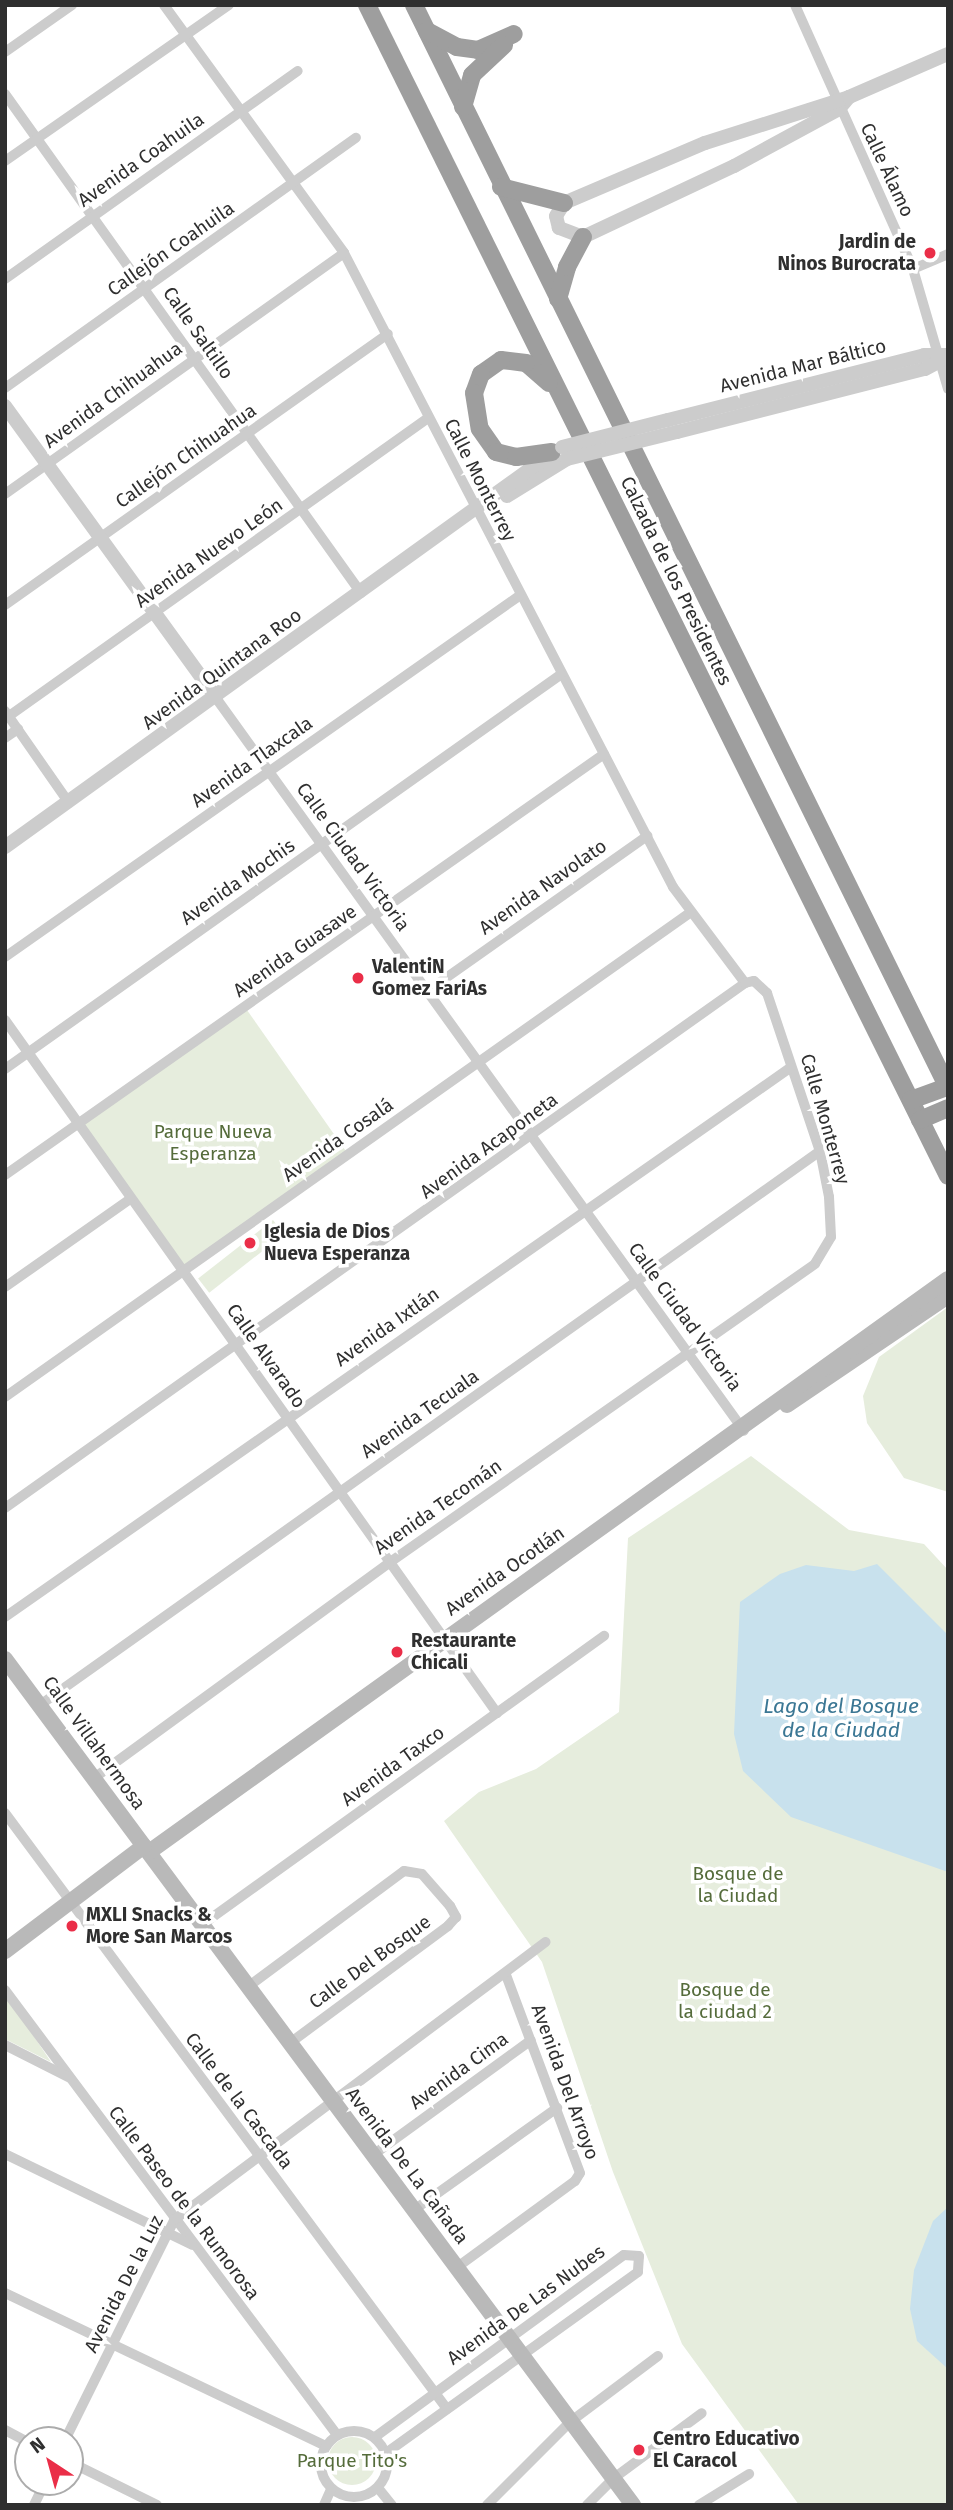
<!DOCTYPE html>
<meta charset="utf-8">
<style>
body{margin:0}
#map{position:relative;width:953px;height:2510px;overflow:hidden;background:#fff;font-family:"Fira Sans",sans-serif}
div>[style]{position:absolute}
.green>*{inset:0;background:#e6eddd;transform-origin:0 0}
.round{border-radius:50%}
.water>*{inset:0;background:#c8e1ed}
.minor>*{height:10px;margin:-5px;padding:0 5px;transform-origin:5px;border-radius:5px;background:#ccc}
.minor>.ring{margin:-5px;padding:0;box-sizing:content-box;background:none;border:10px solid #ccc;border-radius:50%}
.tertiary>*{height:14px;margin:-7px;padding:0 7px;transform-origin:7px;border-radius:7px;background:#ccc}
.secondary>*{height:16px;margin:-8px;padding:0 8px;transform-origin:8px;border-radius:8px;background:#b9b9b9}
.trunk>*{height:18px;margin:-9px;padding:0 9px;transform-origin:9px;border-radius:9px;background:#9e9e9e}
.tertiary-bridge>*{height:14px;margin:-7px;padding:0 7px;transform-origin:7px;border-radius:7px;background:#ccc}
.dots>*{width:19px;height:19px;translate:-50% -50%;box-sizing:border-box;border:4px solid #fff;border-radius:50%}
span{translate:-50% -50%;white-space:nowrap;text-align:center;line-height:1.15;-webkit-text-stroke:7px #fff;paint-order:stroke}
.street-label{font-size:19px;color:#2f2f2f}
.poi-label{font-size:19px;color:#2f2f2f;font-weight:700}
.right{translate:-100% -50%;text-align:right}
.left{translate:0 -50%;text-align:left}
.park-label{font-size:19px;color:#556c3b}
.water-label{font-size:21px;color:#3b7794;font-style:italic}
.frame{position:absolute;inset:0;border:7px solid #2f2f2f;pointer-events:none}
.north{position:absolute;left:14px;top:2426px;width:70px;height:70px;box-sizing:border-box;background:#fff;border:2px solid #acacac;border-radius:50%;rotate:324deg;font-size:19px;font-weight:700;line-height:28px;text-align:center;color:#2f2f2f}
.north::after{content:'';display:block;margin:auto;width:24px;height:32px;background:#ea2e48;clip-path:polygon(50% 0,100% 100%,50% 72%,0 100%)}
</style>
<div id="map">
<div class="green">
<div style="left:247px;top:1010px;width:178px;height:204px;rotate:55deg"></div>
<div style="left:273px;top:1220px;width:18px;height:95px;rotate:52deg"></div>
<div style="clip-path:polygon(948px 1307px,948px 1492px,904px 1478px,867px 1423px,863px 1396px,879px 1357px)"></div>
<div style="clip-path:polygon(751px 1456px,849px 1530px,924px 1544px,948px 1570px,948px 2505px,799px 2505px,682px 2344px,613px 2172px,542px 1962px,444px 1821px,479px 1792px,536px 1769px,619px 1712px,628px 1538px)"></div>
<div style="clip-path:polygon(5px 1993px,51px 2062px,5px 2039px)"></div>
<div class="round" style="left:328px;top:2437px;width:48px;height:48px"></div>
</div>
<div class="water">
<div style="clip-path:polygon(877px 1564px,948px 1635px,948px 1872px,791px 1817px,743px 1771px,734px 1734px,740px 1602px,780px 1574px,806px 1565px,854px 1571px)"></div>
<div style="clip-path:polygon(948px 2207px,948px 2369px,917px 2341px,910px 2309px,914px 2270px,933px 2221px)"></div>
</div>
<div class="minor">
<div style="left:164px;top:5px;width:306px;rotate:54deg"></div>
<div style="left:344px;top:253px;width:714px;rotate:62.57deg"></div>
<div style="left:673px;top:887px;width:120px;rotate:53.1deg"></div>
<div style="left:795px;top:5px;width:289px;rotate:65.9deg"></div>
<div style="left:913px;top:269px;width:125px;rotate:73.7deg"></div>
<div style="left:5px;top:52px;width:82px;rotate:-35deg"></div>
<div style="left:5px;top:94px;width:613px;rotate:54.49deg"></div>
<div style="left:5px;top:161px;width:273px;rotate:-34.9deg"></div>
<div style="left:913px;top:269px;width:38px;rotate:-23deg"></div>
<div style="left:5px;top:279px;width:359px;rotate:-35.4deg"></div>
<div style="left:5px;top:388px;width:431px;rotate:-35.5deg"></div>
<div style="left:5px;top:494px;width:416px;rotate:-35.4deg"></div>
<div style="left:5px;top:605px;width:469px;rotate:-35.3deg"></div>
<div style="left:216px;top:698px;width:903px;rotate:54.23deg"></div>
<div style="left:5px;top:711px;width:112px;rotate:55.2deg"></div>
<div style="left:9px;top:716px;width:514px;rotate:-35.42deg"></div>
<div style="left:5px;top:738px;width:16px;rotate:-35deg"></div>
<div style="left:5px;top:957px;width:628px;rotate:-35.08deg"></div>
<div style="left:426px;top:992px;width:271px;rotate:-35.2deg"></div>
<div style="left:5px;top:1020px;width:850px;rotate:54.63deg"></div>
<div style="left:5px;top:1069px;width:681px;rotate:-35.37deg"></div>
<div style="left:5px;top:1175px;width:732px;rotate:-35.1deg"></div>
<div style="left:5px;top:1287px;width:153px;rotate:-35.1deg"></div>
<div style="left:5px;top:1397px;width:840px;rotate:-35.26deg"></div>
<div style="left:5px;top:1508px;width:907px;rotate:-35.35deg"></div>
<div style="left:745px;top:983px;width:9px;rotate:-13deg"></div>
<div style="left:754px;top:981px;width:18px;rotate:43deg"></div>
<div style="left:767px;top:993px;width:167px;rotate:71.5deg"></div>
<div style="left:820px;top:1151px;width:47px;rotate:78.9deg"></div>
<div style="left:829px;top:1197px;width:40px;rotate:87.1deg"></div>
<div style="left:831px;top:1237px;width:31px;rotate:121deg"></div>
<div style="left:815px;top:1264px;width:520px;rotate:144.94deg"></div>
<div style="left:389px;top:1563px;width:365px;rotate:143.9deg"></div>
<div style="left:5px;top:1617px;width:958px;rotate:-34.97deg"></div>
<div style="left:40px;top:1705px;width:957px;rotate:-35.38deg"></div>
<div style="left:5px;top:1813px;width:742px;rotate:53.44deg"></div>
<div style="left:203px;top:1924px;width:494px;rotate:-35.7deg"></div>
<div style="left:249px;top:1986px;width:193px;rotate:-36.6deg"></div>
<div style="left:404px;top:1871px;width:18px;rotate:9deg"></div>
<div style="left:422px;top:1874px;width:43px;rotate:48.8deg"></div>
<div style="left:450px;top:1906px;width:13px;rotate:61deg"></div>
<div style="left:456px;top:1917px;width:12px;rotate:132deg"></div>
<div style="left:448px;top:1926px;width:197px;rotate:143.5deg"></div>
<div style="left:5px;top:1990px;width:555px;rotate:53.27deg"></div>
<div style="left:5px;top:2045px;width:71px;rotate:26.9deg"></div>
<div style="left:5px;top:2154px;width:208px;rotate:25.9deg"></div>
<div style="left:373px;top:2155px;width:195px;rotate:-36deg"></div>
<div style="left:414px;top:2210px;width:176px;rotate:-35.5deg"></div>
<div style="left:456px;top:2268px;width:147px;rotate:-36.2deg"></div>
<div style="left:575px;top:2181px;width:9px;rotate:-58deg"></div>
<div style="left:580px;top:2173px;width:211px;rotate:-110.5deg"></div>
<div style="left:5px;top:2293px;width:356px;rotate:25.5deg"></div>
<div style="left:5px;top:2430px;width:26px;rotate:28deg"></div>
<div class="ring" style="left:321px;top:2431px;width:56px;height:56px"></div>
<div style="left:375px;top:2437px;width:308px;rotate:-36.2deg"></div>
<div style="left:624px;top:2255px;width:15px;rotate:4deg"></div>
<div style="left:639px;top:2256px;width:16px;rotate:94deg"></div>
<div style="left:638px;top:2272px;width:310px;rotate:144.3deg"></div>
<div style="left:65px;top:2440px;width:246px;rotate:-63.6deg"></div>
<div style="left:174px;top:2220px;width:464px;rotate:-36.8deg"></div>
<div style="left:70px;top:2462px;width:97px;rotate:26.3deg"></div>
<div style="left:378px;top:2488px;width:22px;rotate:51deg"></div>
<div style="left:34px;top:2505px;width:25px;rotate:-64deg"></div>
<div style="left:324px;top:2505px;width:17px;rotate:-66deg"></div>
<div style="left:487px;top:2505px;width:117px;rotate:-45deg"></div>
<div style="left:570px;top:2422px;width:110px;rotate:-36.9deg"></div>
<div style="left:587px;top:2505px;width:38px;rotate:-45deg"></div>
<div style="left:614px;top:2478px;width:109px;rotate:-36.5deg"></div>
<div style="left:699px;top:2505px;width:59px;rotate:-31.8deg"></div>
</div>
<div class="tertiary">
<div style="left:849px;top:97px;width:16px;rotate:130deg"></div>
<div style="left:839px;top:109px;width:119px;rotate:151.5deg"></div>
<div style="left:734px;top:166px;width:167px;rotate:154.8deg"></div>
<div style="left:583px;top:237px;width:26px;rotate:-159deg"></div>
<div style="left:559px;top:228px;width:12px;rotate:-104deg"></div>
<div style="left:556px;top:216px;width:15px;rotate:-58deg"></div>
<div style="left:564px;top:203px;width:153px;rotate:-23.1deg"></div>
<div style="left:705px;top:143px;width:151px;rotate:-17.7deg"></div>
<div style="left:849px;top:97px;width:108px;rotate:-23.5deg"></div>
<div style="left:5px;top:406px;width:360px;rotate:54.1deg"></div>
<div style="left:668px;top:420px;width:264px;rotate:-14.2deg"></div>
<div style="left:924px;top:355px;width:24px"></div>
<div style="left:677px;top:432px;width:256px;rotate:-14.3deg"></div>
<div style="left:925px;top:369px;width:26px;rotate:-28deg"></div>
<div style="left:507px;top:496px;width:70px;rotate:-31.7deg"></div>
<div style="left:5px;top:847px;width:674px;rotate:-35.76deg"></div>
</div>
<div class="secondary">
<div style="left:787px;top:1405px;width:194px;rotate:-34.1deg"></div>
<div style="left:5px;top:1659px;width:1054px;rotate:53.41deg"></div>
<div style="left:149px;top:1852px;width:983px;rotate:-35.65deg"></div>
<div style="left:5px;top:1951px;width:174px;rotate:-37.1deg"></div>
</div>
<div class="trunk">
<div style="left:367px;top:5px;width:1307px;rotate:63.61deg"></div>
<div style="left:414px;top:5px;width:1207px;rotate:63.75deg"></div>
<div style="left:427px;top:31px;width:34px;rotate:28deg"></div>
<div style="left:457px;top:47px;width:21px;rotate:8deg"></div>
<div style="left:478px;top:50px;width:39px;rotate:-24deg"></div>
<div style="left:463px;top:107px;width:33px;rotate:-74deg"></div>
<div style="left:472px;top:75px;width:44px;rotate:-43.2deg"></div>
<div style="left:501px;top:187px;width:65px;rotate:14.3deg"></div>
<div style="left:558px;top:299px;width:33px;rotate:-74deg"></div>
<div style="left:567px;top:267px;width:34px;rotate:-62deg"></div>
<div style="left:549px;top:383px;width:30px;rotate:-139deg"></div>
<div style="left:526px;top:363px;width:25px;rotate:-173deg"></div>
<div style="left:501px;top:360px;width:24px;rotate:145deg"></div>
<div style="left:481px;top:374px;width:20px;rotate:110deg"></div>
<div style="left:474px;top:393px;width:36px;rotate:81deg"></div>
<div style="left:480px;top:429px;width:28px;rotate:55deg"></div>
<div style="left:496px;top:452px;width:21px;rotate:14deg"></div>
<div style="left:516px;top:457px;width:36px;rotate:-8deg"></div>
<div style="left:911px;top:1100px;width:38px;rotate:-20deg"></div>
<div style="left:920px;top:1120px;width:30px;rotate:-23deg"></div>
</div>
<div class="tertiary-bridge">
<div style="left:562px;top:447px;width:109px;rotate:-14.3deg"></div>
<div style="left:567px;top:459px;width:113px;rotate:-13.8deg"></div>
</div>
<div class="dots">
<div style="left:930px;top:253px;background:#ea2e48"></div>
<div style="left:358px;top:978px;background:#ea2e48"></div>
<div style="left:250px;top:1243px;background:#ea2e48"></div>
<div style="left:397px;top:1652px;background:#ea2e48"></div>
<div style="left:72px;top:1926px;background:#ea2e48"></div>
<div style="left:639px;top:2450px;background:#ea2e48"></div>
</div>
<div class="street-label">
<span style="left:141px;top:160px;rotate:-35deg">Avenida Coahuila</span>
<span style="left:887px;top:170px;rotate:65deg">Calle Álamo</span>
<span style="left:171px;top:249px;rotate:-35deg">Callejón Coahuila</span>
<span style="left:198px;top:333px;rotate:55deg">Calle Saltillo</span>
<span style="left:803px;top:366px;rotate:-14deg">Avenida Mar Báltico</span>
<span style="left:113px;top:395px;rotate:-36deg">Avenida Chihuahua</span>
<span style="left:186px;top:456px;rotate:-35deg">Callejón Chihuahua</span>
<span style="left:480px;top:480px;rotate:63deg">Calle Monterrey</span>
<span style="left:209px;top:553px;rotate:-35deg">Avenida Nuevo León</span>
<span style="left:676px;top:581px;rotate:64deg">Calzada de los Presidentes</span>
<span style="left:222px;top:669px;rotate:-36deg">Avenida Quintana Roo</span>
<span style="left:252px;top:762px;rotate:-35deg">Avenida Tlaxcala</span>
<span style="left:353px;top:857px;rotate:54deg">Calle Ciudad Victoria</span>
<span style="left:238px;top:882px;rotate:-35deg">Avenida Mochis</span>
<span style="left:543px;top:887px;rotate:-35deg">Avenida Navolato</span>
<span style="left:295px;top:951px;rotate:-35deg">Avenida Guasave</span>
<span style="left:825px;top:1119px;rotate:74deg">Calle Monterrey</span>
<span style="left:338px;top:1140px;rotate:-35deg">Avenida Cosalá</span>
<span style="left:489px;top:1146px;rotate:-36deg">Avenida Acaponeta</span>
<span style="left:685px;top:1317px;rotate:54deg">Calle Ciudad Victoria</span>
<span style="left:387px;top:1327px;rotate:-35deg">Avenida Ixtlán</span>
<span style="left:266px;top:1356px;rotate:55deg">Calle Alvarado</span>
<span style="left:420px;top:1414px;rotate:-35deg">Avenida Tecuala</span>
<span style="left:438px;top:1507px;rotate:-35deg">Avenida Tecomán</span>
<span style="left:505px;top:1571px;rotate:-35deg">Avenida Ocotlán</span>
<span style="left:94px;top:1743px;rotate:54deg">Calle Villahermosa</span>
<span style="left:393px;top:1766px;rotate:-36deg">Avenida Taxco</span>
<span style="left:370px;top:1962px;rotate:-36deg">Calle Del Bosque</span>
<span style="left:459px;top:2071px;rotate:-36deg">Avenida Cima</span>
<span style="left:565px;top:2082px;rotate:70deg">Avenida Del Arroyo</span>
<span style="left:239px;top:2101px;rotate:53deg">Calle de la Cascada</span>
<span style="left:407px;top:2166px;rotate:53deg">Avenida De La Cañada</span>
<span style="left:184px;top:2203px;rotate:53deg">Calle Paseo de la Rumorosa</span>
<span style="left:124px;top:2284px;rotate:-63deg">Avenida De la Luz</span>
<span style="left:526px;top:2305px;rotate:-36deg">Avenida De Las Nubes</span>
</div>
<div class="poi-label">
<span class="right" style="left:916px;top:253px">Jardin de<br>Ninos Burocrata</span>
<span class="left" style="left:372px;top:978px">ValentiN<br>Gomez FariAs</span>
<span class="left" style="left:264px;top:1243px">Iglesia de Dios<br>Nueva Esperanza</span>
<span class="left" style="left:411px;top:1652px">Restaurante<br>Chicali</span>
<span class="left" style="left:86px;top:1926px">MXLI Snacks &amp;<br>More San Marcos</span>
<span class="left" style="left:653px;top:2450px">Centro Educativo<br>El Caracol</span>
</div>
<div class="park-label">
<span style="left:213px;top:1143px">Parque Nueva<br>Esperanza</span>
<span style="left:738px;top:1885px">Bosque de<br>la Ciudad</span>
<span style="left:725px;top:2001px">Bosque de<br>la ciudad 2</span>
<span style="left:352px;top:2461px">Parque Tito's</span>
</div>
<div class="water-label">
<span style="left:841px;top:1718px">Lago del Bosque<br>de la Ciudad</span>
</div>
<div class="frame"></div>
<div class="north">N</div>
</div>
